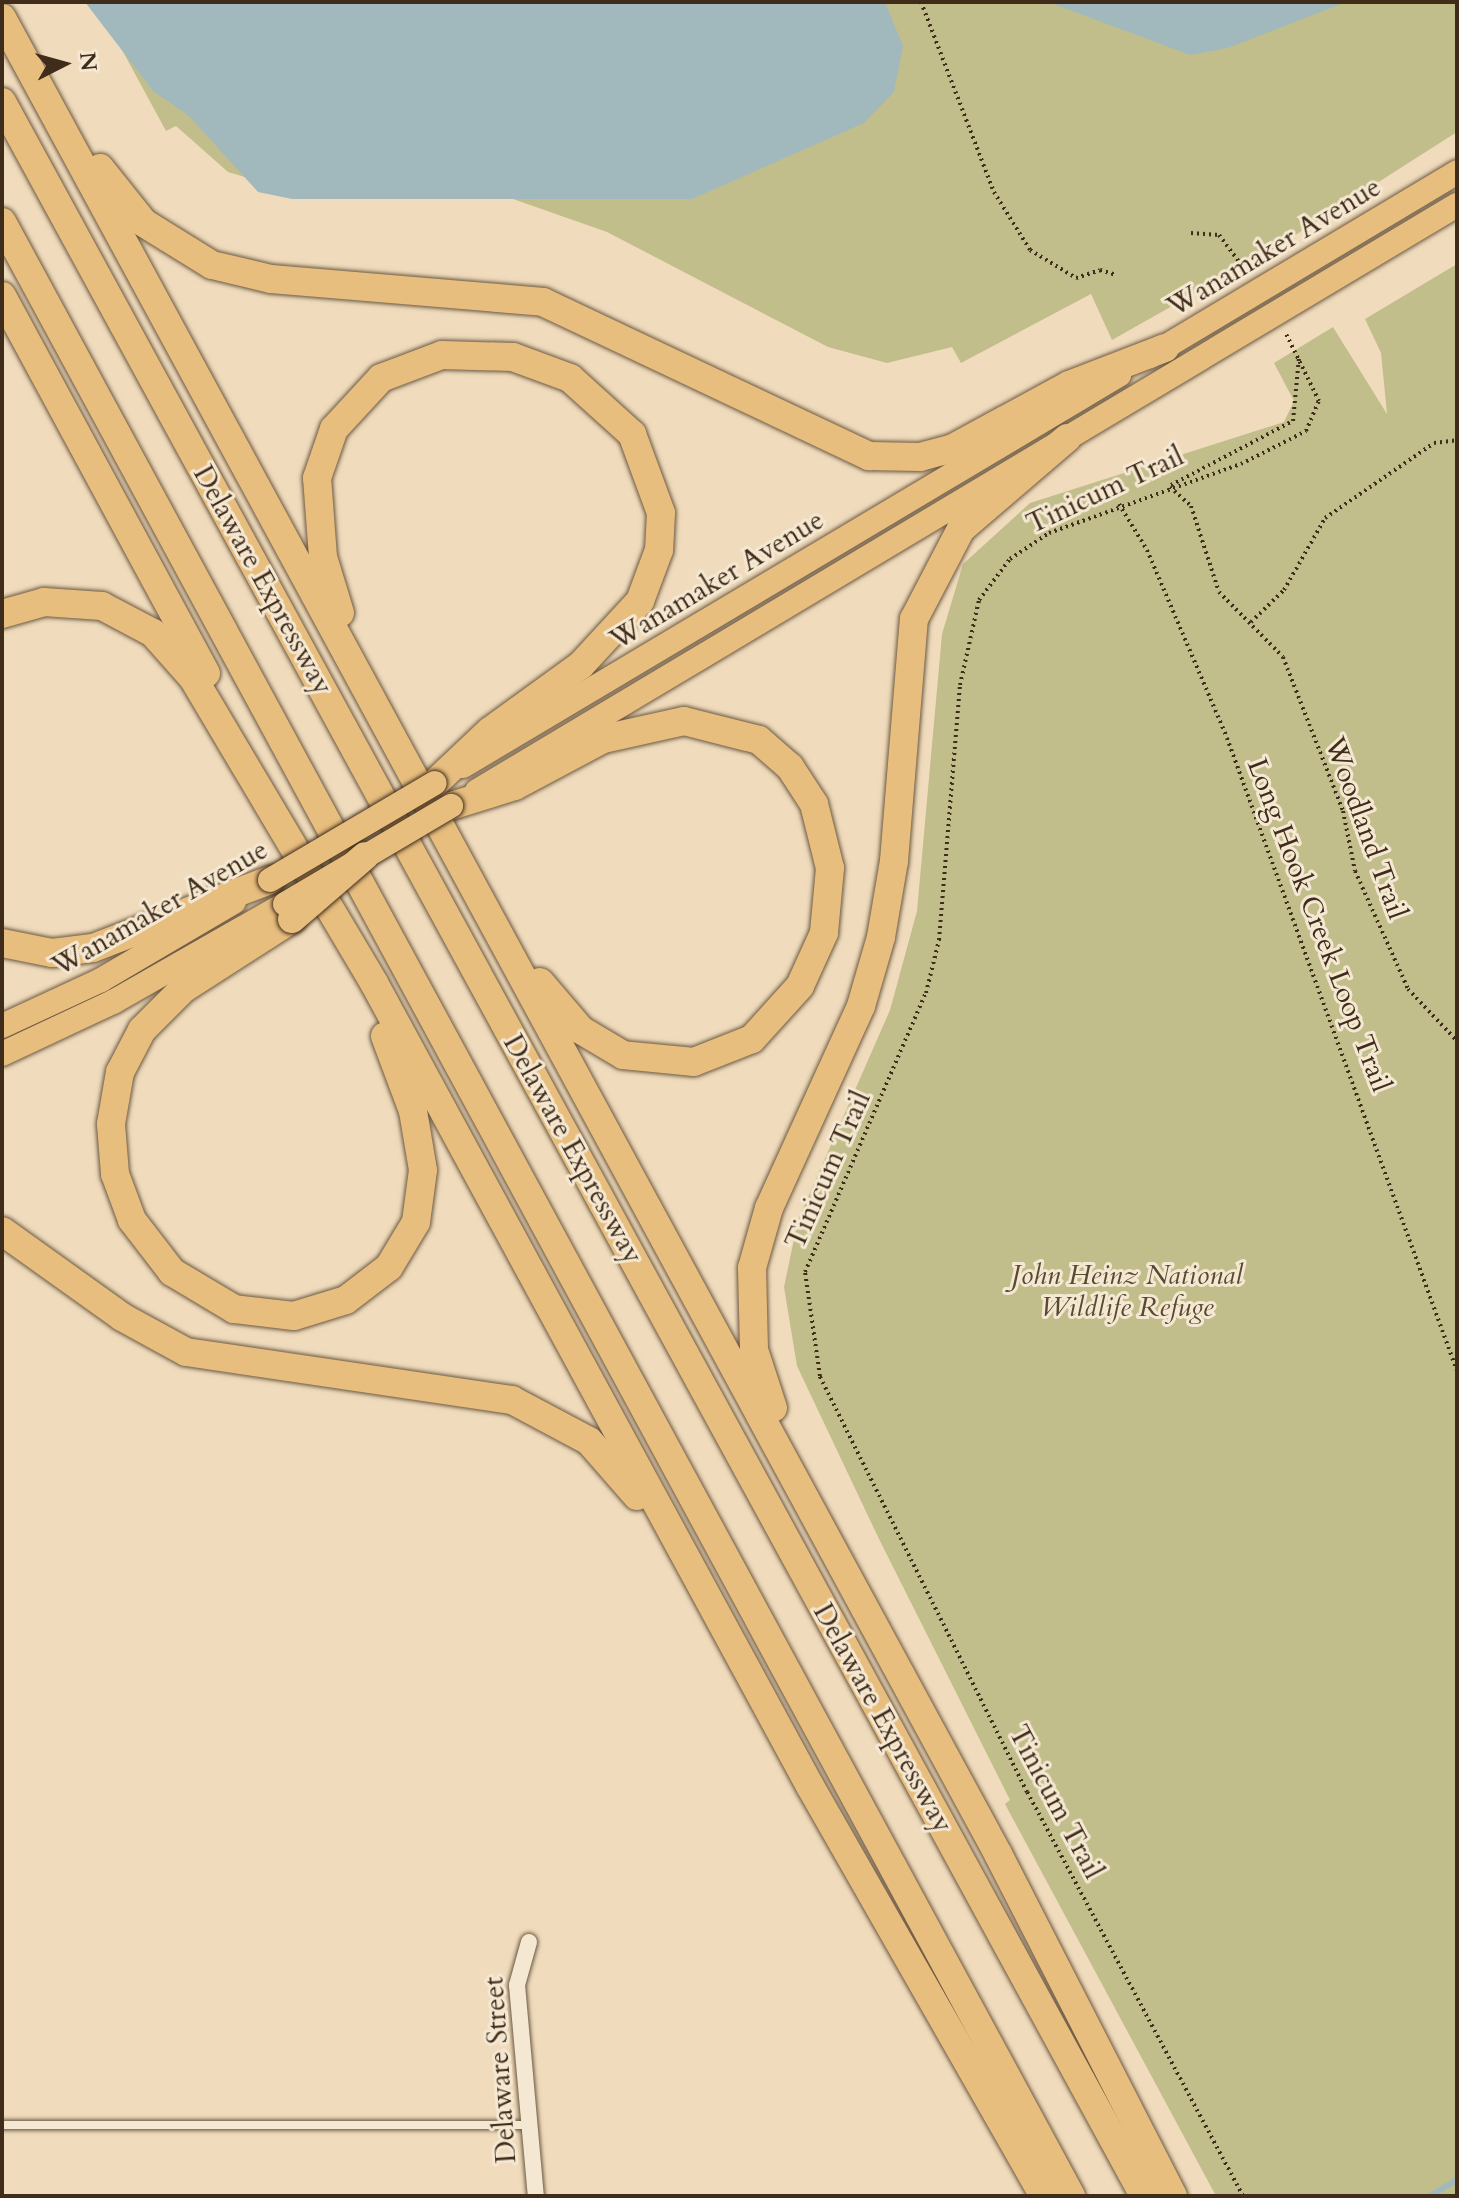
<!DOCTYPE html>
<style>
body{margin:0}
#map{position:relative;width:1459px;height:2198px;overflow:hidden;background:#f0dcbc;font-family:Cardo,serif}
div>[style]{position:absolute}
.green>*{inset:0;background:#c2be8b}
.water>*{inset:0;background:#a1b8bd}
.stream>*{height:6px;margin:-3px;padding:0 3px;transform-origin:3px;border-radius:3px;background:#a1b8bd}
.path>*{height:4px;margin-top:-2px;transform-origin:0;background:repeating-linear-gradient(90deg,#3f2c1a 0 2px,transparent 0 6px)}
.roads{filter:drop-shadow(0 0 2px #6b5842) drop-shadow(0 0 2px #6b5842)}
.lane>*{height:8px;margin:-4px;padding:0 4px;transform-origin:4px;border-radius:4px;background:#f5e8d3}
.street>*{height:16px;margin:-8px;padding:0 8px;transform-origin:8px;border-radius:8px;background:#f5e8d3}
.primary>*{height:24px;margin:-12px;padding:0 12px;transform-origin:12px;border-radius:12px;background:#e8be7e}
.highway>*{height:28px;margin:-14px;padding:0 14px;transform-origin:14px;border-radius:14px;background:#e8be7e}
.bridges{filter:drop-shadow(0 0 2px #3f2c1a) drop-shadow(0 0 2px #3f2c1a)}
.primary-bridge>*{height:24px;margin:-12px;padding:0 12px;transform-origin:12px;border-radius:12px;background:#e8be7e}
.highway-bridge>*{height:28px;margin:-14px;padding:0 14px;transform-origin:14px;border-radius:14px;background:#e8be7e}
span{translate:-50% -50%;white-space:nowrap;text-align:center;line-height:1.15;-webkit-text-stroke:6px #f5e8d3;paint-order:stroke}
.street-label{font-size:28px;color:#3f2c1a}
.park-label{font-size:28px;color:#594931;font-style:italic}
.frame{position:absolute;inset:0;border:4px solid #3f2c1a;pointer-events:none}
.north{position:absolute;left:24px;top:24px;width:80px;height:80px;-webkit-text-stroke:6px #f5e8d3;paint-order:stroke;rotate:84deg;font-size:22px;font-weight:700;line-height:32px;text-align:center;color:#3f2c1a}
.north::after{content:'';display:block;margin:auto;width:28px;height:36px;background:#3f2c1a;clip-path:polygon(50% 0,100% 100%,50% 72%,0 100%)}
</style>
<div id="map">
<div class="green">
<div style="clip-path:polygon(96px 2px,1457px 2px,1457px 132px,1275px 248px,1112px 340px,1091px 294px,961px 363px,952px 347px,887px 363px,828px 347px,607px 232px,493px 192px,278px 187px,228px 172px,176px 126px,166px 131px)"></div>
<div style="clip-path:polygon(1457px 264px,1457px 2196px,1216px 2196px,1005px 1804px,1010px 1800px,879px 1539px,797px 1366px,784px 1287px,798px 1220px,890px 1010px,917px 911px,942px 634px,963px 564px,1030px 503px,1284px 422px,1294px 401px,1274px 363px,1333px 327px,1387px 414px,1381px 353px,1365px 319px)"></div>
</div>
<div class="water">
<div style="clip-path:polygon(85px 2px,885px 2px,903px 46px,894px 92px,864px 123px,692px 199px,292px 199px,258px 192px,189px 116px,153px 91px)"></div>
<div style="clip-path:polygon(1048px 2px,1346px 2px,1228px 48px,1190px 55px)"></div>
</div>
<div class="stream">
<div style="left:1430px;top:2196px;width:31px;rotate:-31deg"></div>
</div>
<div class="path">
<div style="left:921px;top:2px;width:204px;rotate:69deg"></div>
<div style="left:994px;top:192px;width:68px;rotate:58.2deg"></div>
<div style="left:1030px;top:250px;width:54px;rotate:31.3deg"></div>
<div style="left:1076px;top:278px;width:25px;rotate:-18deg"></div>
<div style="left:1100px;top:270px;width:17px;rotate:17deg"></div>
<div style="left:1191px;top:233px;width:28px;rotate:4deg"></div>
<div style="left:1219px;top:235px;width:50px;rotate:53.1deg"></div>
<div style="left:1171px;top:485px;width:138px;rotate:-27.7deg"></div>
<div style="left:1293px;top:421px;width:64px;rotate:-84.6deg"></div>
<div style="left:1170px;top:487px;width:28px;rotate:42deg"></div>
<div style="left:1191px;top:506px;width:90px;rotate:72deg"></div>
<div style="left:1219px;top:592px;width:91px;rotate:45.4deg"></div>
<div style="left:1283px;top:657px;width:165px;rotate:68.7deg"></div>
<div style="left:1343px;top:811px;width:61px;rotate:78.7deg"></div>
<div style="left:1355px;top:871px;width:129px;rotate:65.8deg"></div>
<div style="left:1408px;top:989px;width:71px;rotate:46.7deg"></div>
<div style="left:1119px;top:504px;width:54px;rotate:58.7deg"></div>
<div style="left:1147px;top:550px;width:204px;rotate:66.9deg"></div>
<div style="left:1227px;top:738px;width:673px;rotate:70.03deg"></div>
<div style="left:1251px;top:622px;width:46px;rotate:-44.1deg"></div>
<div style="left:1284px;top:590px;width:83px;rotate:-60.3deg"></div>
<div style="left:1325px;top:518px;width:132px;rotate:-34.5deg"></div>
<div style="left:1434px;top:443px;width:23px;rotate:-7deg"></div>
<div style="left:1243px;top:2196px;width:458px;rotate:-118.1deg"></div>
<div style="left:1027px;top:1792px;width:465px;rotate:-116.5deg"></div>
<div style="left:820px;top:1376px;width:105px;rotate:-98.2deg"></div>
<div style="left:805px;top:1272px;width:304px;rotate:-66.6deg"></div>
<div style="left:926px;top:993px;width:55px;rotate:-76.2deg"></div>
<div style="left:939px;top:940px;width:256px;rotate:-85.3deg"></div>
<div style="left:960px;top:685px;width:87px;rotate:-77.4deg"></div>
<div style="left:979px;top:600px;width:51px;rotate:-52.9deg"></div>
<div style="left:1010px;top:559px;width:47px;rotate:-33.7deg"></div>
<div style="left:1049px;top:533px;width:204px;rotate:-19.8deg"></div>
<div style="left:1241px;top:464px;width:73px;rotate:-26.9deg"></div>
<div style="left:1306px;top:431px;width:33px;rotate:-67deg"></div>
<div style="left:1319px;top:401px;width:77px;rotate:-116.2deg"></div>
</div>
<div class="roads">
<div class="lane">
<div style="left:2px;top:2125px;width:524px"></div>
</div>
<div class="street">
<div style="left:529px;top:1942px;width:45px;rotate:105.6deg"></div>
<div style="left:517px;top:1985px;width:212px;rotate:84.9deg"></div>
</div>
<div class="primary">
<div style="left:1150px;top:356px;width:358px;rotate:-30.9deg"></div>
<div style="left:463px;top:766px;width:764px;rotate:-30.8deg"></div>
<div style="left:477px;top:791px;width:1142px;rotate:-30.88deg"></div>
<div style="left:2px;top:1026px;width:109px;rotate:-24.9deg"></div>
<div style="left:101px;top:980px;width:154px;rotate:-30.4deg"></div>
<div style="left:2px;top:1054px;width:123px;rotate:-25.1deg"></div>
<div style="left:113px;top:1002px;width:198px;rotate:-29.7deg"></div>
</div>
<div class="highway">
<div style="left:2px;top:18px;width:2089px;rotate:61.52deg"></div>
<div style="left:998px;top:1854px;width:384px;rotate:62.9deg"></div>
<div style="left:2px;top:102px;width:2385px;rotate:61.39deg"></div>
<div style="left:100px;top:168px;width:70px;rotate:51.3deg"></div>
<div style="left:144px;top:223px;width:80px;rotate:31.7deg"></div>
<div style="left:212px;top:265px;width:61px;rotate:13.3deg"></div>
<div style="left:271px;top:279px;width:273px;rotate:4.8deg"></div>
<div style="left:543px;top:302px;width:361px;rotate:25.3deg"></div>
<div style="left:869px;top:456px;width:51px;rotate:1.1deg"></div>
<div style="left:920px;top:457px;width:34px;rotate:-15deg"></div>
<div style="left:953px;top:448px;width:132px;rotate:-28.5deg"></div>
<div style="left:1069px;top:385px;width:103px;rotate:-21.1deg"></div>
<div style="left:2px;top:222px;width:2245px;rotate:61.56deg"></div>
<div style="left:2px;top:296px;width:429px;rotate:61.6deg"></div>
<div style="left:340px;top:613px;width:59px;rotate:-106.9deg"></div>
<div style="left:323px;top:557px;width:79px;rotate:-94.3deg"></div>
<div style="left:317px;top:478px;width:52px;rotate:-70.9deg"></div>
<div style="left:334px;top:429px;width:69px;rotate:-47.3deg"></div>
<div style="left:381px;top:378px;width:65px;rotate:-20.7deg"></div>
<div style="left:442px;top:355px;width:71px;rotate:1.6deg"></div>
<div style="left:513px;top:357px;width:61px;rotate:20.2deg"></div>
<div style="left:570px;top:378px;width:84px;rotate:42.1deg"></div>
<div style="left:632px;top:434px;width:84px;rotate:69.8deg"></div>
<div style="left:661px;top:513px;width:37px;rotate:93deg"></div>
<div style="left:659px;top:550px;width:54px;rotate:110.4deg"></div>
<div style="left:640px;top:601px;width:87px;rotate:132.7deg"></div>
<div style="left:581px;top:665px;width:112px;rotate:144deg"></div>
<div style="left:490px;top:731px;width:76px;rotate:136.6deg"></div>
<div style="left:2px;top:614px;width:44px;rotate:-15.9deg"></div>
<div style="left:44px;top:602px;width:58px;rotate:3.9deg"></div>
<div style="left:102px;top:606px;width:58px;rotate:27.9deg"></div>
<div style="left:153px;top:633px;width:60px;rotate:48.4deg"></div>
<div style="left:193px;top:678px;width:355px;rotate:59.3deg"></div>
<div style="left:374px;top:983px;width:914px;rotate:61.5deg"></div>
<div style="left:810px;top:1786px;width:472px;rotate:60.3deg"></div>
<div style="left:451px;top:806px;width:67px;rotate:-17.4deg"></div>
<div style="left:515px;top:786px;width:100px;rotate:-28.1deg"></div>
<div style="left:603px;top:739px;width:83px;rotate:-12.5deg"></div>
<div style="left:684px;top:721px;width:77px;rotate:14.2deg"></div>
<div style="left:759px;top:740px;width:41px;rotate:41.1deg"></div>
<div style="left:790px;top:767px;width:44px;rotate:57deg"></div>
<div style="left:814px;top:804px;width:66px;rotate:76deg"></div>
<div style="left:830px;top:868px;width:65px;rotate:95.3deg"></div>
<div style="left:824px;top:933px;width:58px;rotate:114.4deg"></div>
<div style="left:800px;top:986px;width:72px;rotate:132.2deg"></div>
<div style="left:752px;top:1039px;width:62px;rotate:158.4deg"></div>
<div style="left:694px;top:1062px;width:71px;rotate:-174.4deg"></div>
<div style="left:623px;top:1055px;width:49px;rotate:-149.2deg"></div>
<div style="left:581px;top:1030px;width:63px;rotate:-130.5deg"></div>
<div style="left:292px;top:919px;width:130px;rotate:147.3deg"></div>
<div style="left:183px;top:989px;width:58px;rotate:135deg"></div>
<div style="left:142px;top:1030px;width:47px;rotate:117.6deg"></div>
<div style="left:120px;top:1072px;width:53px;rotate:99.8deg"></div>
<div style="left:111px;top:1124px;width:50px;rotate:85.4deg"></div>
<div style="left:115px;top:1174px;width:49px;rotate:69.7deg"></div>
<div style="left:132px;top:1220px;width:66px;rotate:52.4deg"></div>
<div style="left:172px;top:1272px;width:72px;rotate:30.8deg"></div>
<div style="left:234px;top:1309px;width:60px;rotate:6.7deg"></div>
<div style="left:294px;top:1316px;width:54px;rotate:-17.1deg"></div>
<div style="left:346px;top:1300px;width:54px;rotate:-37.5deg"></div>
<div style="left:389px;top:1267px;width:52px;rotate:-59deg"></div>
<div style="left:416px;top:1222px;width:52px;rotate:-82.3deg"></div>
<div style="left:423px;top:1170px;width:60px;rotate:-99.6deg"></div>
<div style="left:413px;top:1111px;width:80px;rotate:-110.5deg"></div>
<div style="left:2px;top:943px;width:51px;rotate:11.3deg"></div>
<div style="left:52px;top:953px;width:41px;rotate:-7deg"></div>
<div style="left:93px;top:948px;width:190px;rotate:-21deg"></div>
<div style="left:2px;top:1231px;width:148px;rotate:35.6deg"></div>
<div style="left:122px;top:1317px;width:73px;rotate:28.7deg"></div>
<div style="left:186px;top:1352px;width:330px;rotate:8.4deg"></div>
<div style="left:512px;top:1400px;width:87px;rotate:28deg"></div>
<div style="left:589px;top:1441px;width:73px;rotate:48.9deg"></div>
<div style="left:773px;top:1408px;width:61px;rotate:-108.1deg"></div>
<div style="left:754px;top:1350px;width:82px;rotate:-91.4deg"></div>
<div style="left:752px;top:1268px;width:62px;rotate:-74.2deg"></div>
<div style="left:769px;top:1208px;width:222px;rotate:-65.5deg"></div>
<div style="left:861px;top:1006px;width:72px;rotate:-73.8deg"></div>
<div style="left:881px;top:937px;width:77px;rotate:-80.3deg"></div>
<div style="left:894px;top:861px;width:243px;rotate:-85.3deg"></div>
<div style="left:914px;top:619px;width:102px;rotate:-62.4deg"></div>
<div style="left:961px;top:529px;width:140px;rotate:-40.6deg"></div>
</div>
</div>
<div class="bridges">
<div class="primary-bridge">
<div style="left:270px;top:880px;width:191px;rotate:-30.5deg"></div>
<div style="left:285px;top:904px;width:193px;rotate:-30.6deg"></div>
</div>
<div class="highway-bridge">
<div style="left:292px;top:919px;width:96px;rotate:-40.8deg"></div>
</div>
</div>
<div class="street-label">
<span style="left:1274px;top:247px;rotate:-31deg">Wanamaker Avenue</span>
<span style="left:1105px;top:490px;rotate:-25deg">Tinicum Trail</span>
<span style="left:263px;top:580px;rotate:61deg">Delaware Expressway</span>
<span style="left:717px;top:580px;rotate:-31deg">Wanamaker Avenue</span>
<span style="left:1366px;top:828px;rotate:70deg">Woodland Trail</span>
<span style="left:160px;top:908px;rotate:-30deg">Wanamaker Avenue</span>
<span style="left:1319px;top:925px;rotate:69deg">Long Hook Creek Loop Trail</span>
<span style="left:573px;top:1149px;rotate:61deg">Delaware Expressway</span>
<span style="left:828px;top:1170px;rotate:-66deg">Tinicum Trail</span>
<span style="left:883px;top:1718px;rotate:61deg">Delaware Expressway</span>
<span style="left:1056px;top:1802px;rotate:62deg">Tinicum Trail</span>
<span style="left:500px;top:2070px;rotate:-94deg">Delaware Street</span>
</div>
<div class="park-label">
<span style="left:1127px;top:1291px">John Heinz National<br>Wildlife Refuge</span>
</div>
<div class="frame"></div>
<div class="north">N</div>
</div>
